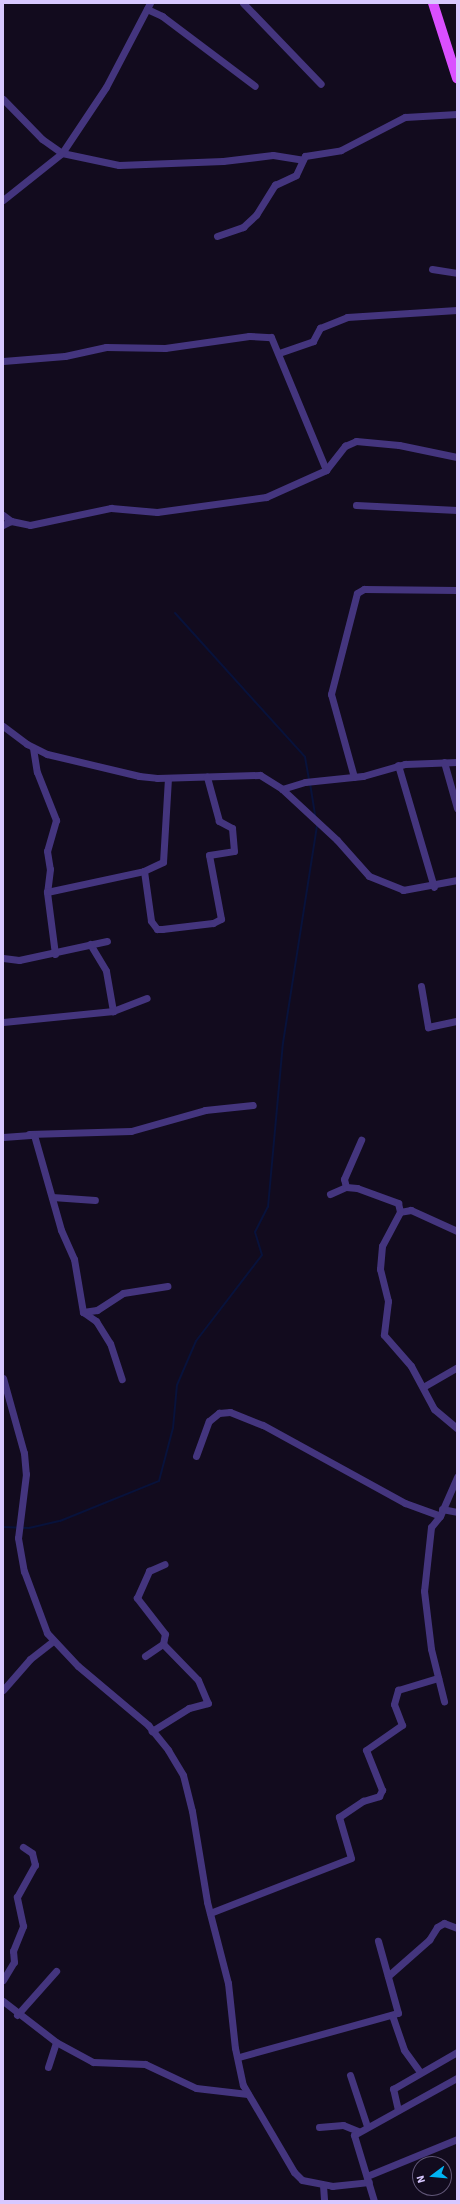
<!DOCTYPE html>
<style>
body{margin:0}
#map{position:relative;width:460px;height:2204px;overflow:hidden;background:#120b1e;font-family:"Source Sans 3",sans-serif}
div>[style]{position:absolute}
.stream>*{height:2px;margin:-1px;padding:0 1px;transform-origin:1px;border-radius:1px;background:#08123b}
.minor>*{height:7px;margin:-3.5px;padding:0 3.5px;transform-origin:3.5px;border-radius:3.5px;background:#44357e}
.primary>*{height:10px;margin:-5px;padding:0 5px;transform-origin:5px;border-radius:5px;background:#da4fff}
span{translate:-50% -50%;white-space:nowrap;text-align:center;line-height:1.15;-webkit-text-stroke:3px #120b1e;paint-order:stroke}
.frame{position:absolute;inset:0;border:4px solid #d8c8ff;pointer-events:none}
.north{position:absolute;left:412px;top:2156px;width:40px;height:40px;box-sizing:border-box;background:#120b1e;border:1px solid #615778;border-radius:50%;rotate:254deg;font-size:11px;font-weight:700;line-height:16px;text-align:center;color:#d8c8ff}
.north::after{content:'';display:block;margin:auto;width:14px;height:18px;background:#00b3f3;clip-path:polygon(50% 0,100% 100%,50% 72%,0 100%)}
</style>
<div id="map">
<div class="stream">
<div style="left:175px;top:613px;width:194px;rotate:47.9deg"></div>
<div style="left:305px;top:757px;width:22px;rotate:80deg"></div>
<div style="left:310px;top:783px;width:33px;rotate:81deg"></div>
<div style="left:3px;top:1527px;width:26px;rotate:2deg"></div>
<div style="left:29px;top:1528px;width:32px;rotate:-13deg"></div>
<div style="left:60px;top:1521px;width:107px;rotate:-22deg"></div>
<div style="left:159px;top:1481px;width:55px;rotate:-75.2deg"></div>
<div style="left:173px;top:1428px;width:43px;rotate:-84.7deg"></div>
<div style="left:177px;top:1385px;width:48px;rotate:-66.6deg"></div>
<div style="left:196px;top:1341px;width:108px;rotate:-52.5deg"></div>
<div style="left:262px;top:1255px;width:24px;rotate:-107deg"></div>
<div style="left:255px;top:1232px;width:28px;rotate:-63deg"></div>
<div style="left:268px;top:1207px;width:165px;rotate:-84.8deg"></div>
<div style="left:283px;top:1043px;width:221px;rotate:-81.1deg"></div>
</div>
<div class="minor">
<div style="left:243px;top:3px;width:112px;rotate:46.1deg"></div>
<div style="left:147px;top:9px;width:17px;rotate:25deg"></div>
<div style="left:162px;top:16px;width:116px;rotate:37deg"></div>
<div style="left:3px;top:99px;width:56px;rotate:45.7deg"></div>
<div style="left:42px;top:139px;width:24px;rotate:35deg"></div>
<div style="left:62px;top:153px;width:58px;rotate:11.9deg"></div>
<div style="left:119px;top:165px;width:104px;rotate:-2.2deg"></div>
<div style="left:223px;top:161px;width:50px;rotate:-6.8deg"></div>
<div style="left:273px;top:155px;width:30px;rotate:9deg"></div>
<div style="left:3px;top:200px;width:75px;rotate:-38.5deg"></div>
<div style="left:62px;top:153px;width:79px;rotate:-56.3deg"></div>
<div style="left:106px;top:87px;width:95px;rotate:-62.4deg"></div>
<div style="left:217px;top:236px;width:28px;rotate:-19deg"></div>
<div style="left:243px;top:227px;width:18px;rotate:-43deg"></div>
<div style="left:256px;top:215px;width:36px;rotate:-58deg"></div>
<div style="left:275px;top:185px;width:23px;rotate:-25deg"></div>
<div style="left:296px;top:175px;width:21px;rotate:-65deg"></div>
<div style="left:305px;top:156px;width:36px;rotate:-9deg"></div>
<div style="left:341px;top:150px;width:72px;rotate:-27.3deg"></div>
<div style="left:405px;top:117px;width:52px;rotate:-3.3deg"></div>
<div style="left:432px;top:269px;width:25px;rotate:9deg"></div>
<div style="left:279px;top:353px;width:36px;rotate:-19deg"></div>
<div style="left:313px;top:341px;width:15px;rotate:-62deg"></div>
<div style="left:320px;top:328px;width:29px;rotate:-22deg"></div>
<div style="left:347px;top:317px;width:110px;rotate:-3.6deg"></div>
<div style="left:3px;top:361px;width:62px;rotate:-4.6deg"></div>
<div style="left:65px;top:356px;width:42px;rotate:-12.4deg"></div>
<div style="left:106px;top:347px;width:59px;rotate:1deg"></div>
<div style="left:165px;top:348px;width:85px;rotate:-8.1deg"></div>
<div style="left:249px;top:336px;width:22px;rotate:3deg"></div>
<div style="left:271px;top:337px;width:144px;rotate:67.5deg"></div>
<div style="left:356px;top:505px;width:101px;rotate:2.8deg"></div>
<div style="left:3px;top:515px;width:10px;rotate:37deg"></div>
<div style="left:11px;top:521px;width:19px;rotate:12deg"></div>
<div style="left:30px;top:525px;width:83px;rotate:-11.9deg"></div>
<div style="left:111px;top:508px;width:46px;rotate:5deg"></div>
<div style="left:157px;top:512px;width:110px;rotate:-7.8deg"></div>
<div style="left:266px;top:497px;width:66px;rotate:-24.2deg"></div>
<div style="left:326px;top:470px;width:31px;rotate:-52deg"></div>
<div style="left:345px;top:446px;width:12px;rotate:-24deg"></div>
<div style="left:356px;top:441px;width:43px;rotate:5.3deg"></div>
<div style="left:399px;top:445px;width:59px;rotate:11.7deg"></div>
<div style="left:3px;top:525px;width:9px;rotate:-27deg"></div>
<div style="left:3px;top:726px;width:30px;rotate:37deg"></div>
<div style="left:27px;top:744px;width:22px;rotate:27deg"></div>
<div style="left:47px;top:754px;width:95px;rotate:13.4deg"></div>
<div style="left:139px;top:776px;width:18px;rotate:6deg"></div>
<div style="left:157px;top:778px;width:103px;rotate:-1.7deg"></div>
<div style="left:260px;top:775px;width:26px;rotate:32deg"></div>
<div style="left:282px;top:789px;width:75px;rotate:42.8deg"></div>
<div style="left:337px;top:840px;width:48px;rotate:48.4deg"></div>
<div style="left:369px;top:876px;width:37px;rotate:22deg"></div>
<div style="left:403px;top:890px;width:55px;rotate:-10.5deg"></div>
<div style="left:33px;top:748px;width:24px;rotate:81deg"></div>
<div style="left:37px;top:772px;width:52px;rotate:68.4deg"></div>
<div style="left:56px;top:820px;width:32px;rotate:106deg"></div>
<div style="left:47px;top:851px;width:18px;rotate:81deg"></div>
<div style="left:50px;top:869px;width:23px;rotate:97deg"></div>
<div style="left:444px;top:762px;width:48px;rotate:74.2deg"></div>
<div style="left:398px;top:765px;width:127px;rotate:73.6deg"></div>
<div style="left:354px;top:777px;width:86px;rotate:-105.5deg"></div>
<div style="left:331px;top:694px;width:104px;rotate:-75.6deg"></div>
<div style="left:357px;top:593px;width:8px;rotate:-30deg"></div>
<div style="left:364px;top:589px;width:93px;rotate:0.6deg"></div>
<div style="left:168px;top:778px;width:84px;rotate:93.4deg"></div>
<div style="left:163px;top:862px;width:21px;rotate:155deg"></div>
<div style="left:144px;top:871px;width:50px;rotate:82deg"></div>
<div style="left:151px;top:921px;width:10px;rotate:53deg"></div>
<div style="left:157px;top:929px;width:5px"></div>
<div style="left:162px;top:929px;width:51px;rotate:-6.7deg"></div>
<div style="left:213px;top:923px;width:9px;rotate:-27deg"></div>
<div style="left:221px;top:919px;width:65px;rotate:-100.6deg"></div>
<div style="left:209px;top:855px;width:25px;rotate:-9deg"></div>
<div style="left:234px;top:851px;width:23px;rotate:-95deg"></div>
<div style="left:232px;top:828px;width:15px;rotate:-152deg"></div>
<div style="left:219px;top:821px;width:46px;rotate:-105.3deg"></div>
<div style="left:282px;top:789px;width:24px;rotate:-17deg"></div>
<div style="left:305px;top:782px;width:58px;rotate:-5.9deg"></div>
<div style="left:363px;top:776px;width:44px;rotate:-15.9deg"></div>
<div style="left:405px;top:764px;width:52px;rotate:-2.2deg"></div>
<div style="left:90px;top:944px;width:31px;rotate:59deg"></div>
<div style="left:106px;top:971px;width:41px;rotate:80.1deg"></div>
<div style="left:55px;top:954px;width:63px;rotate:-97.4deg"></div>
<div style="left:47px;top:892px;width:99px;rotate:-12.2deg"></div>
<div style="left:3px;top:958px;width:16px;rotate:7deg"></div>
<div style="left:19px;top:960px;width:90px;rotate:-12.2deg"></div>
<div style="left:421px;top:986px;width:42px;rotate:80.3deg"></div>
<div style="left:428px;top:1027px;width:30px;rotate:-12deg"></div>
<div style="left:3px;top:1022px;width:111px;rotate:-5.7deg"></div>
<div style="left:113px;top:1011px;width:36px;rotate:-21deg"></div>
<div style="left:29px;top:1134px;width:102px;rotate:-1.7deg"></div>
<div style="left:131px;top:1131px;width:77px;rotate:-15.8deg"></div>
<div style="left:205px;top:1110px;width:48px;rotate:-5.9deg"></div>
<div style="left:3px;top:1137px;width:31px;rotate:-4deg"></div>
<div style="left:34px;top:1135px;width:99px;rotate:74.1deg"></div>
<div style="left:61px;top:1230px;width:32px;rotate:66deg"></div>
<div style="left:74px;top:1259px;width:54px;rotate:80.4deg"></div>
<div style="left:83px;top:1312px;width:16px;rotate:35deg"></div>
<div style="left:96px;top:1321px;width:26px;rotate:58deg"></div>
<div style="left:110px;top:1343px;width:38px;rotate:72deg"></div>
<div style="left:346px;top:1187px;width:8px;rotate:-104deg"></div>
<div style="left:344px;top:1179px;width:43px;rotate:-66.4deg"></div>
<div style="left:330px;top:1194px;width:17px;rotate:-24deg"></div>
<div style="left:346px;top:1187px;width:11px;rotate:5deg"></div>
<div style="left:357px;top:1188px;width:44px;rotate:20.1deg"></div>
<div style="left:398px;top:1203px;width:9px;rotate:77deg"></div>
<div style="left:52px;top:1197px;width:43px;rotate:4deg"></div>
<div style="left:457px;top:1231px;width:51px;rotate:-155.5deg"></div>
<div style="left:411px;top:1210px;width:11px;rotate:170deg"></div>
<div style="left:400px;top:1212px;width:38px;rotate:118deg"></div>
<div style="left:382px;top:1246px;width:23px;rotate:95deg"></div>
<div style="left:380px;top:1269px;width:33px;rotate:76deg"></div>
<div style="left:388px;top:1301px;width:34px;rotate:97deg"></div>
<div style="left:384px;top:1335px;width:41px;rotate:48.9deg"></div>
<div style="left:411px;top:1366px;width:49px;rotate:61.9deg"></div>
<div style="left:434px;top:1409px;width:30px;rotate:40deg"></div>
<div style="left:83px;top:1312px;width:14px;rotate:-8deg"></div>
<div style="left:97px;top:1310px;width:31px;rotate:-33deg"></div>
<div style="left:123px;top:1293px;width:45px;rotate:-9deg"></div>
<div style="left:3px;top:1378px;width:78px;rotate:74.4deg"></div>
<div style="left:24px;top:1453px;width:21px;rotate:85deg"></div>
<div style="left:26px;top:1474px;width:64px;rotate:97.1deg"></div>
<div style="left:18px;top:1538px;width:34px;rotate:80deg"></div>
<div style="left:24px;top:1571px;width:66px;rotate:69.6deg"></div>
<div style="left:47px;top:1633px;width:45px;rotate:46.8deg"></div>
<div style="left:78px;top:1666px;width:92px;rotate:40.1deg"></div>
<div style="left:148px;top:1725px;width:32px;rotate:51deg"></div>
<div style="left:168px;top:1750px;width:29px;rotate:59deg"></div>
<div style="left:183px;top:1775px;width:37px;rotate:76deg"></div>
<div style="left:192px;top:1811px;width:92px;rotate:80.6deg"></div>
<div style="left:207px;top:1902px;width:84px;rotate:75.5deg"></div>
<div style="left:228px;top:1983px;width:65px;rotate:83.9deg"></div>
<div style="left:235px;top:2048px;width:38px;rotate:78deg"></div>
<div style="left:243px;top:2085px;width:101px;rotate:59.6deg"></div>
<div style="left:294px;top:2172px;width:11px;rotate:45deg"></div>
<div style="left:302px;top:2180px;width:31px;rotate:11deg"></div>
<div style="left:332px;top:2186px;width:37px;rotate:-6deg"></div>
<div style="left:423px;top:1387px;width:39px;rotate:-30deg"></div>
<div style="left:196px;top:1456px;width:37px;rotate:-70deg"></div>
<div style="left:209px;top:1421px;width:13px;rotate:-39deg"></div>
<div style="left:219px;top:1413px;width:11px;rotate:-5deg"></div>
<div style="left:230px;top:1412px;width:35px;rotate:22deg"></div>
<div style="left:263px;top:1425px;width:162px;rotate:28.8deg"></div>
<div style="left:405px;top:1503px;width:37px;rotate:20deg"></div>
<div style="left:440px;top:1516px;width:43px;rotate:-66.4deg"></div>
<div style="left:442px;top:1509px;width:15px;rotate:11deg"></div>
<div style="left:440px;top:1516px;width:14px;rotate:129deg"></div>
<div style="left:431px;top:1527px;width:64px;rotate:96.2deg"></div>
<div style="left:424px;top:1591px;width:58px;rotate:83.1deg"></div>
<div style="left:431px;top:1649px;width:54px;rotate:76deg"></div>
<div style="left:163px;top:1644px;width:10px;rotate:-79deg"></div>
<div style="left:165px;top:1634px;width:46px;rotate:-127.9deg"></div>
<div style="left:137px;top:1598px;width:30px;rotate:-66deg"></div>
<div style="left:149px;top:1571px;width:17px;rotate:-24deg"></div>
<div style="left:145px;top:1656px;width:22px;rotate:-34deg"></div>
<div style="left:163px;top:1644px;width:50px;rotate:45.8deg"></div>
<div style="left:198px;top:1680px;width:25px;rotate:67deg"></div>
<div style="left:208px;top:1703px;width:20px;rotate:165deg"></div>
<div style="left:189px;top:1708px;width:44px;rotate:148.1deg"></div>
<div style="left:3px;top:1690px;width:41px;rotate:-48.9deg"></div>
<div style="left:30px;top:1659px;width:28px;rotate:-38deg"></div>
<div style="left:210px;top:1913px;width:151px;rotate:-21.3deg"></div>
<div style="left:351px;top:1858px;width:43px;rotate:-106.3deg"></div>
<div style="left:339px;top:1817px;width:29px;rotate:-34deg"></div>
<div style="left:363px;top:1801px;width:17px;rotate:-17deg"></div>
<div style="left:379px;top:1796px;width:7px;rotate:-63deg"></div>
<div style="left:382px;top:1790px;width:43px;rotate:-111.8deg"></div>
<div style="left:366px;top:1750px;width:44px;rotate:-34.8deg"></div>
<div style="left:402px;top:1725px;width:22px;rotate:-111deg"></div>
<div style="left:394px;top:1704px;width:15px;rotate:-74deg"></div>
<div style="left:398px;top:1690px;width:42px;rotate:-16.7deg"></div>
<div style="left:388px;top:1976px;width:55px;rotate:-41.3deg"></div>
<div style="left:429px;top:1940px;width:15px;rotate:-58deg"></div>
<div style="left:437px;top:1927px;width:8px;rotate:-30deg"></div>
<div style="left:444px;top:1923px;width:14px;rotate:21deg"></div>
<div style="left:3px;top:1980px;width:21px;rotate:-59deg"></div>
<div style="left:14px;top:1962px;width:11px;rotate:-95deg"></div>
<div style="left:13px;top:1951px;width:27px;rotate:-68deg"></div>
<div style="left:23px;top:1926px;width:30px;rotate:-102deg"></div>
<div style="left:17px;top:1897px;width:37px;rotate:-61deg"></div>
<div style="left:35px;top:1865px;width:12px;rotate:-104deg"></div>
<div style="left:32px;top:1853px;width:11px;rotate:-146deg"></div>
<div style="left:3px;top:2001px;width:67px;rotate:37.7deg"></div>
<div style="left:17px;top:2015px;width:59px;rotate:-48.4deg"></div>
<div style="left:392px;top:2015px;width:37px;rotate:71deg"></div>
<div style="left:404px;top:2050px;width:26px;rotate:54deg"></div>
<div style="left:239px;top:2057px;width:165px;rotate:-15.5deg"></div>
<div style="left:398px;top:2013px;width:75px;rotate:-105.5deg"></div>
<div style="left:48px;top:2067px;width:26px;rotate:-72deg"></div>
<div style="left:56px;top:2042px;width:42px;rotate:28.4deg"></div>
<div style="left:93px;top:2062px;width:52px;rotate:2.2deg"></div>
<div style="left:145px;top:2064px;width:56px;rotate:25.2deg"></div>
<div style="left:196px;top:2088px;width:52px;rotate:6.6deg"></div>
<div style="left:350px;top:2075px;width:54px;rotate:71.6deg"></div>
<div style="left:398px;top:2110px;width:22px;rotate:-103deg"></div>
<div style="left:393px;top:2089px;width:74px;rotate:-30deg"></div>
<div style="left:319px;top:2127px;width:24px;rotate:-5deg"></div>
<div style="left:343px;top:2125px;width:16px;rotate:22deg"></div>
<div style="left:367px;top:2176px;width:97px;rotate:-22.3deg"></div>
<div style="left:323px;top:2185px;width:16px;rotate:86deg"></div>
<div style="left:374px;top:2201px;width:69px;rotate:-106.9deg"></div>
<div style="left:354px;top:2135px;width:118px;rotate:-29deg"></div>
</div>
<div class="primary">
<div style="left:433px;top:3px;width:79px;rotate:72.3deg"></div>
</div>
<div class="frame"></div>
<div class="north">N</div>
</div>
